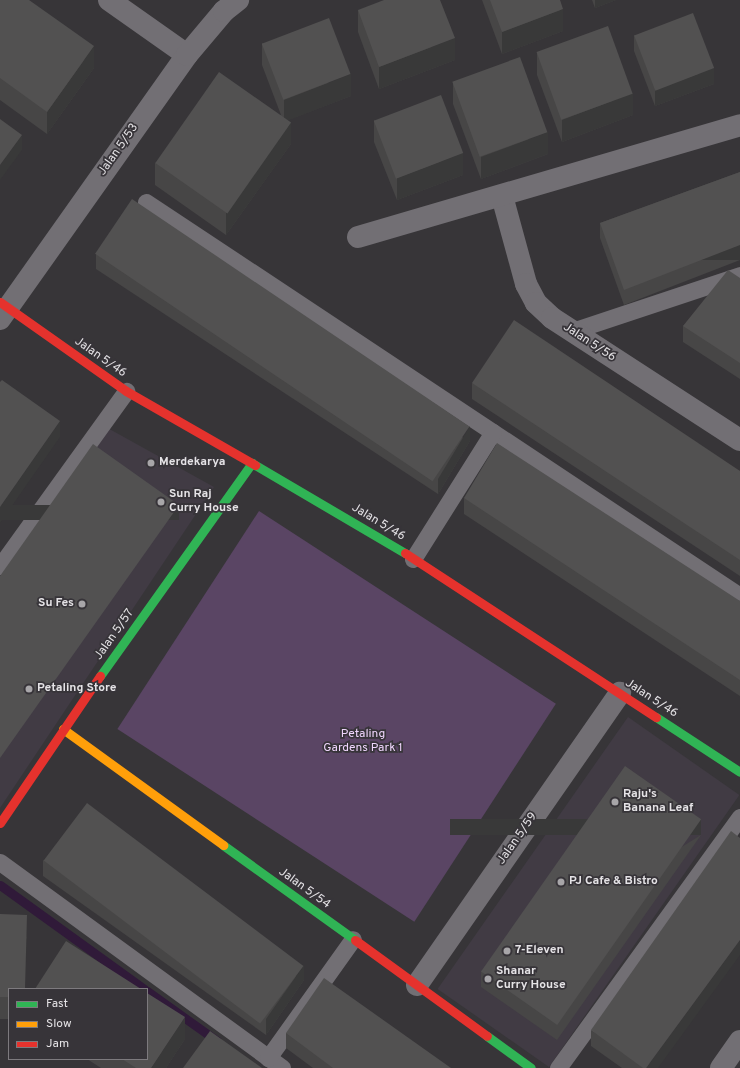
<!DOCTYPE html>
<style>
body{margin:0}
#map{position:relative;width:740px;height:1068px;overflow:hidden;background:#373538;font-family:Overpass,sans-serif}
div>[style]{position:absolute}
.built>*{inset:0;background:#413b44;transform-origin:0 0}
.green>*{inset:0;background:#5a4564;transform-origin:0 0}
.stream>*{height:9px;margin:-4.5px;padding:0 4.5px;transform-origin:4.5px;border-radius:4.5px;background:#301a39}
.lane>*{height:17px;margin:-8.5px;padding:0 8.5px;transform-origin:8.5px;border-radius:8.5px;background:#726f74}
.street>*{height:22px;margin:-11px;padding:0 11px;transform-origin:11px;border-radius:11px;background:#726f74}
.fast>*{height:9px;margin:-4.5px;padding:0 4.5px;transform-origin:4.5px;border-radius:4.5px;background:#30b455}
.slow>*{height:9px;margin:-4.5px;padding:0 4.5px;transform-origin:4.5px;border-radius:4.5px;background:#ff9f0a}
.jam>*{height:9px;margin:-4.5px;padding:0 4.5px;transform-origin:4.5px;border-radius:4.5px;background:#e5322d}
.wall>*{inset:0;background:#474646}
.shaded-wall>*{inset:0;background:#393939;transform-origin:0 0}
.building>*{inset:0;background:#525151;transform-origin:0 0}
.dots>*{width:11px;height:11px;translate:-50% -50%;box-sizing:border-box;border:2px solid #373439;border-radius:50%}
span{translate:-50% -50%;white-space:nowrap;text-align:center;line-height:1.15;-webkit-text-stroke:3.5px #373439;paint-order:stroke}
.street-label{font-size:12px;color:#e5e3e6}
.poi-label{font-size:12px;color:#e5e3e6;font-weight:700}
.left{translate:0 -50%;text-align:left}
.right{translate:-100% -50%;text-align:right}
.park-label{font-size:12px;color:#efd5fc}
.legend{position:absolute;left:8px;top:988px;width:140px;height:72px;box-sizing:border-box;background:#373439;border:1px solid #7d7a7e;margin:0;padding:5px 7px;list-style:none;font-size:12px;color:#e5e3e6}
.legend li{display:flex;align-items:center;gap:8px;height:20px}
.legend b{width:20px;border:1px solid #7d7a7e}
</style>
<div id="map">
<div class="built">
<div style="clip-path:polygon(104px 426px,214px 487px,0 808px,0 580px)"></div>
<div style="left:628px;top:717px;width:136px;height:332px;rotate:35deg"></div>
</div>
<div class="green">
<div style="left:259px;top:511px;width:354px;height:260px;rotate:33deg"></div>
</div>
<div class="stream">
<div style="left:0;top:885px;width:178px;rotate:35.8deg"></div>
<div style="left:147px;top:991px;width:86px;rotate:35.5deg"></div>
</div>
<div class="lane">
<div style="left:146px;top:202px;width:713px;rotate:33.56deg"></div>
<div style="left:572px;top:331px;width:177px;rotate:-18.4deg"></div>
<div style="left:413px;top:559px;width:150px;rotate:-57.8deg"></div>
<div style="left:0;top:566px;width:216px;rotate:-54.2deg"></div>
<div style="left:0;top:862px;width:349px;rotate:36.1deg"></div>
<div style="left:268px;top:1058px;width:146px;rotate:-54.5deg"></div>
<div style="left:558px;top:1068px;width:310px;rotate:-54.1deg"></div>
</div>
<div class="street">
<div style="left:109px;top:0;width:95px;rotate:35.2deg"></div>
<div style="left:502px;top:196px;width:91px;rotate:74.7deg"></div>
<div style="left:526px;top:284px;width:21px;rotate:62deg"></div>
<div style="left:536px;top:303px;width:22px;rotate:43deg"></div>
<div style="left:552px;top:318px;width:224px;rotate:33deg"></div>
<div style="left:358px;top:237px;width:398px;rotate:-16.3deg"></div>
<div style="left:0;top:319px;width:324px;rotate:-54.7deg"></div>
<div style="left:187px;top:55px;width:57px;rotate:-49.9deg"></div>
<div style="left:224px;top:11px;width:18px;rotate:-38deg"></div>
<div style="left:417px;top:985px;width:356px;rotate:-55.2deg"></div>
<div style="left:721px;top:1068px;width:33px;rotate:-55deg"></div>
</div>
<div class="fast">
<div style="left:255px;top:465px;width:174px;rotate:30.4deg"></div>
<div style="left:100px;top:676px;width:262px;rotate:-54.5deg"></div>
<div style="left:656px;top:717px;width:100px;rotate:33.2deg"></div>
<div style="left:223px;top:845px;width:163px;rotate:35.7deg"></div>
<div style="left:487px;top:1036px;width:54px;rotate:36deg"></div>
</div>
<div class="slow">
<div style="left:63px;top:729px;width:198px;rotate:35.9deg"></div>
</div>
<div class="jam">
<div style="left:0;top:302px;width:154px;rotate:35.2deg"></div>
<div style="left:126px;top:391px;width:149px;rotate:29.8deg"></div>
<div style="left:405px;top:553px;width:300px;rotate:33.2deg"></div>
<div style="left:0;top:823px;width:178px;rotate:-55.8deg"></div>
<div style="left:355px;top:940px;width:163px;rotate:36deg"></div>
</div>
<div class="wall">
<div style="clip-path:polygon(0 0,94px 68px,47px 134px,0 100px)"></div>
<div style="clip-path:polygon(482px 0,560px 0,563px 31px,502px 54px)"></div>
<div style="clip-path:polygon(592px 0,616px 0,595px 8px)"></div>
<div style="clip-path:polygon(358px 10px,455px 60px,379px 89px,358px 32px)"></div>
<div style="clip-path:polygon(634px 35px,714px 84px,655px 106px,634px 51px)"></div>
<div style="clip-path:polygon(262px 43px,351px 96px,288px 120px,291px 144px,226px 235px,155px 185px,155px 163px,281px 115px,262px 65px)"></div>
<div style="clip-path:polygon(537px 53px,633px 115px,562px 142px,537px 75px)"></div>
<div style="clip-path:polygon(453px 82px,548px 154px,481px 179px,453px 104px)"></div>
<div style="clip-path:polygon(374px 120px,463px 175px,397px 200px,374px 142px)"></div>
<div style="clip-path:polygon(740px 172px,740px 260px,624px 305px,600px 238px,600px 223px)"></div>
<div style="clip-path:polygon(96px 254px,470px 441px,438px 494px,96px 269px)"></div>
<div style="clip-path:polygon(740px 278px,740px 379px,683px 342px,683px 326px)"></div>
<div style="clip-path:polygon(472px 383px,740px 471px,740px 576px,472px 399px)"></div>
<div style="clip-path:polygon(464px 498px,740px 601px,740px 696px,464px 514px)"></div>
<div style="clip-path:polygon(701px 835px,557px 1040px,481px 987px,481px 971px)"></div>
<div style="clip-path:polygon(43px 860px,304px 980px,266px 1035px,43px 876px)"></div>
<div style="clip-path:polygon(0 914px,27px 937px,9px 989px,9px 1019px,0 1019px)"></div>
<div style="clip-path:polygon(591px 1030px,658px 1068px,622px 1068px,591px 1046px)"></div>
<div style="clip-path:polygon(286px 1033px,451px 1068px,313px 1068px,286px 1048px)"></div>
<div style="clip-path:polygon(185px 1039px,166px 1068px,101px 1068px,87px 1059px,147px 1059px)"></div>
</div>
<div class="shaded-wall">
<div style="clip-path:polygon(595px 0,616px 0,595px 8px)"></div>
<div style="clip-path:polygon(563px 9px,563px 31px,502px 54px,502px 32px)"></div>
<div style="clip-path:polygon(455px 38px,455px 60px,379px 89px,379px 67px)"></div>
<div style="clip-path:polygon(94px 46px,94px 68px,47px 134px,47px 112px)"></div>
<div style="clip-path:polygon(714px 68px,714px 84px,655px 106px,655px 90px)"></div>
<div style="clip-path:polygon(351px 74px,351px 96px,284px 122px,284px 100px)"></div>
<div style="clip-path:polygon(633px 93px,633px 115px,562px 142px,562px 120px)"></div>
<div style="clip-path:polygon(291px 122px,291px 144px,226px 235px,226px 213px)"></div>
<div style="clip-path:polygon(548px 132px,548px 154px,481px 179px,481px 157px)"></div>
<div style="clip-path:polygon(22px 135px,22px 150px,0 180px,0 165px)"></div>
<div style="clip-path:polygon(463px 153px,463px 175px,397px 200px,397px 178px)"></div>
<div style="left:740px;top:245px;width:15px;height:124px;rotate:90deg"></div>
<div style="clip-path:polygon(60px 421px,60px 437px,0 523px,0 507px)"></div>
<div style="clip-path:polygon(470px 426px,470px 441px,438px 494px,438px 479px)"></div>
<div style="left:179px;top:505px;width:15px;height:310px;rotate:90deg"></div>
<div style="left:701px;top:819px;width:16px;height:251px;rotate:90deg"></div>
<div style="clip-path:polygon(27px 915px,27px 937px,25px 989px)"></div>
<div style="clip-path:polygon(740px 940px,740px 955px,658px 1068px,646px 1068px)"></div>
<div style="clip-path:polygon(304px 965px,304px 980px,266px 1035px,266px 1019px)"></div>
<div style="clip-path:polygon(185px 1017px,185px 1039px,166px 1068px,151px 1068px)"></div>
</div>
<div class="building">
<div style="clip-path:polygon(0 0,29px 0,94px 46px,47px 112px,0 78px)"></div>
<div style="clip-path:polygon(384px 0,440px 0,455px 38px,379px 67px,358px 10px)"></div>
<div style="clip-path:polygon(490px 0,560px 0,563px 9px,502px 32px)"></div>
<div style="left:693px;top:13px;width:59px;height:63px;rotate:69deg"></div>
<div style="left:329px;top:18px;width:60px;height:72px;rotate:69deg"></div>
<div style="left:608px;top:26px;width:72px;height:76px;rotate:70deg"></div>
<div style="left:520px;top:57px;width:80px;height:72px;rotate:70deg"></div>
<div style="left:219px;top:72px;width:88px;height:111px;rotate:35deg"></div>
<div style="left:441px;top:95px;width:62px;height:72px;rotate:69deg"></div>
<div style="clip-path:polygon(0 119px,22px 135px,0 165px)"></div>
<div style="clip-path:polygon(740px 172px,740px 245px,624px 290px,600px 223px)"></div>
<div style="left:132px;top:199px;width:407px;height:66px;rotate:34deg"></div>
<div style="clip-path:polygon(728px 270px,740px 278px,740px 363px,683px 326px)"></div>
<div style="clip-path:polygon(514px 320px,740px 471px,740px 560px,472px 383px)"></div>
<div style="clip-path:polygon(2px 380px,60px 421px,0 507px,0 382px)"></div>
<div style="clip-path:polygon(497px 443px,740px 601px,740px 680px,464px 498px)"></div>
<div style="clip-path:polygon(93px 444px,179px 505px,0 758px,0 576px)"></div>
<div style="left:625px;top:766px;width:93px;height:251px;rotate:35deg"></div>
<div style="left:87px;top:803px;width:271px;height:72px;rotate:37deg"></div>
<div style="clip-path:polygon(731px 831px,740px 838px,740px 940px,646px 1068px,643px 1068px,591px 1030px)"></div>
<div style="clip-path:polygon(0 914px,27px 915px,25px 989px,9px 989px,9px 997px,0 997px)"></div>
<div style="clip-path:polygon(66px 941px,141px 989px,35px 989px)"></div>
<div style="clip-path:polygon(324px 978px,451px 1068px,333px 1068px,286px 1033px)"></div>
<div style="clip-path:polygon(147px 993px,185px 1017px,151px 1068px,136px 1068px,122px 1059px,147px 1059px)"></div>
<div style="clip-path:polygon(210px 1031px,262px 1068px,183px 1068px)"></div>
</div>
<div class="dots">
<div style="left:151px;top:463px;background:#a8a6a9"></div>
<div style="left:161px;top:502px;background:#a8a6a9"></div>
<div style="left:82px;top:604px;background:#a8a6a9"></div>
<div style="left:29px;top:689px;background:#a8a6a9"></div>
<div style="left:615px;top:802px;background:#a8a6a9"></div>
<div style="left:561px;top:882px;background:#a8a6a9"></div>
<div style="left:507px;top:951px;background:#a8a6a9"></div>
<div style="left:488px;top:979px;background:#a8a6a9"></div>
</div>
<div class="street-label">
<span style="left:119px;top:150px;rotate:-55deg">Jalan 5/53</span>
<span style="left:589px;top:343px;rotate:33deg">Jalan 5/56</span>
<span style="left:100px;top:358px;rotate:35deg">Jalan 5/46</span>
<span style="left:378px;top:523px;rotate:31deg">Jalan 5/46</span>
<span style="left:115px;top:635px;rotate:-55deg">Jalan 5/57</span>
<span style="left:651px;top:699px;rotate:33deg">Jalan 5/46</span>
<span style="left:518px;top:839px;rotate:-55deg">Jalan 5/59</span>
<span style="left:304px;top:889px;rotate:36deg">Jalan 5/54</span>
</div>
<div class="poi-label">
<span class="left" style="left:159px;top:463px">Merdekarya</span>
<span class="left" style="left:169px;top:502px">Sun Raj<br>Curry House</span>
<span class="right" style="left:74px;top:604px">Su Fes</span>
<span class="left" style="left:37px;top:689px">Petaling Store</span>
<span class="left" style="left:623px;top:802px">Raju's<br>Banana Leaf</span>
<span class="left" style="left:569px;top:882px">PJ Cafe &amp; Bistro</span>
<span class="left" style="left:515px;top:951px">7-Eleven</span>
<span class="left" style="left:496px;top:979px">Shanar<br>Curry House</span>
</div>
<div class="park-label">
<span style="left:363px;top:742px">Petaling<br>Gardens Park 1</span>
</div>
<ul class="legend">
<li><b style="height:5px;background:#30b455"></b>Fast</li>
<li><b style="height:5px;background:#ff9f0a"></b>Slow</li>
<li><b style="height:5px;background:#e5322d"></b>Jam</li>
</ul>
</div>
